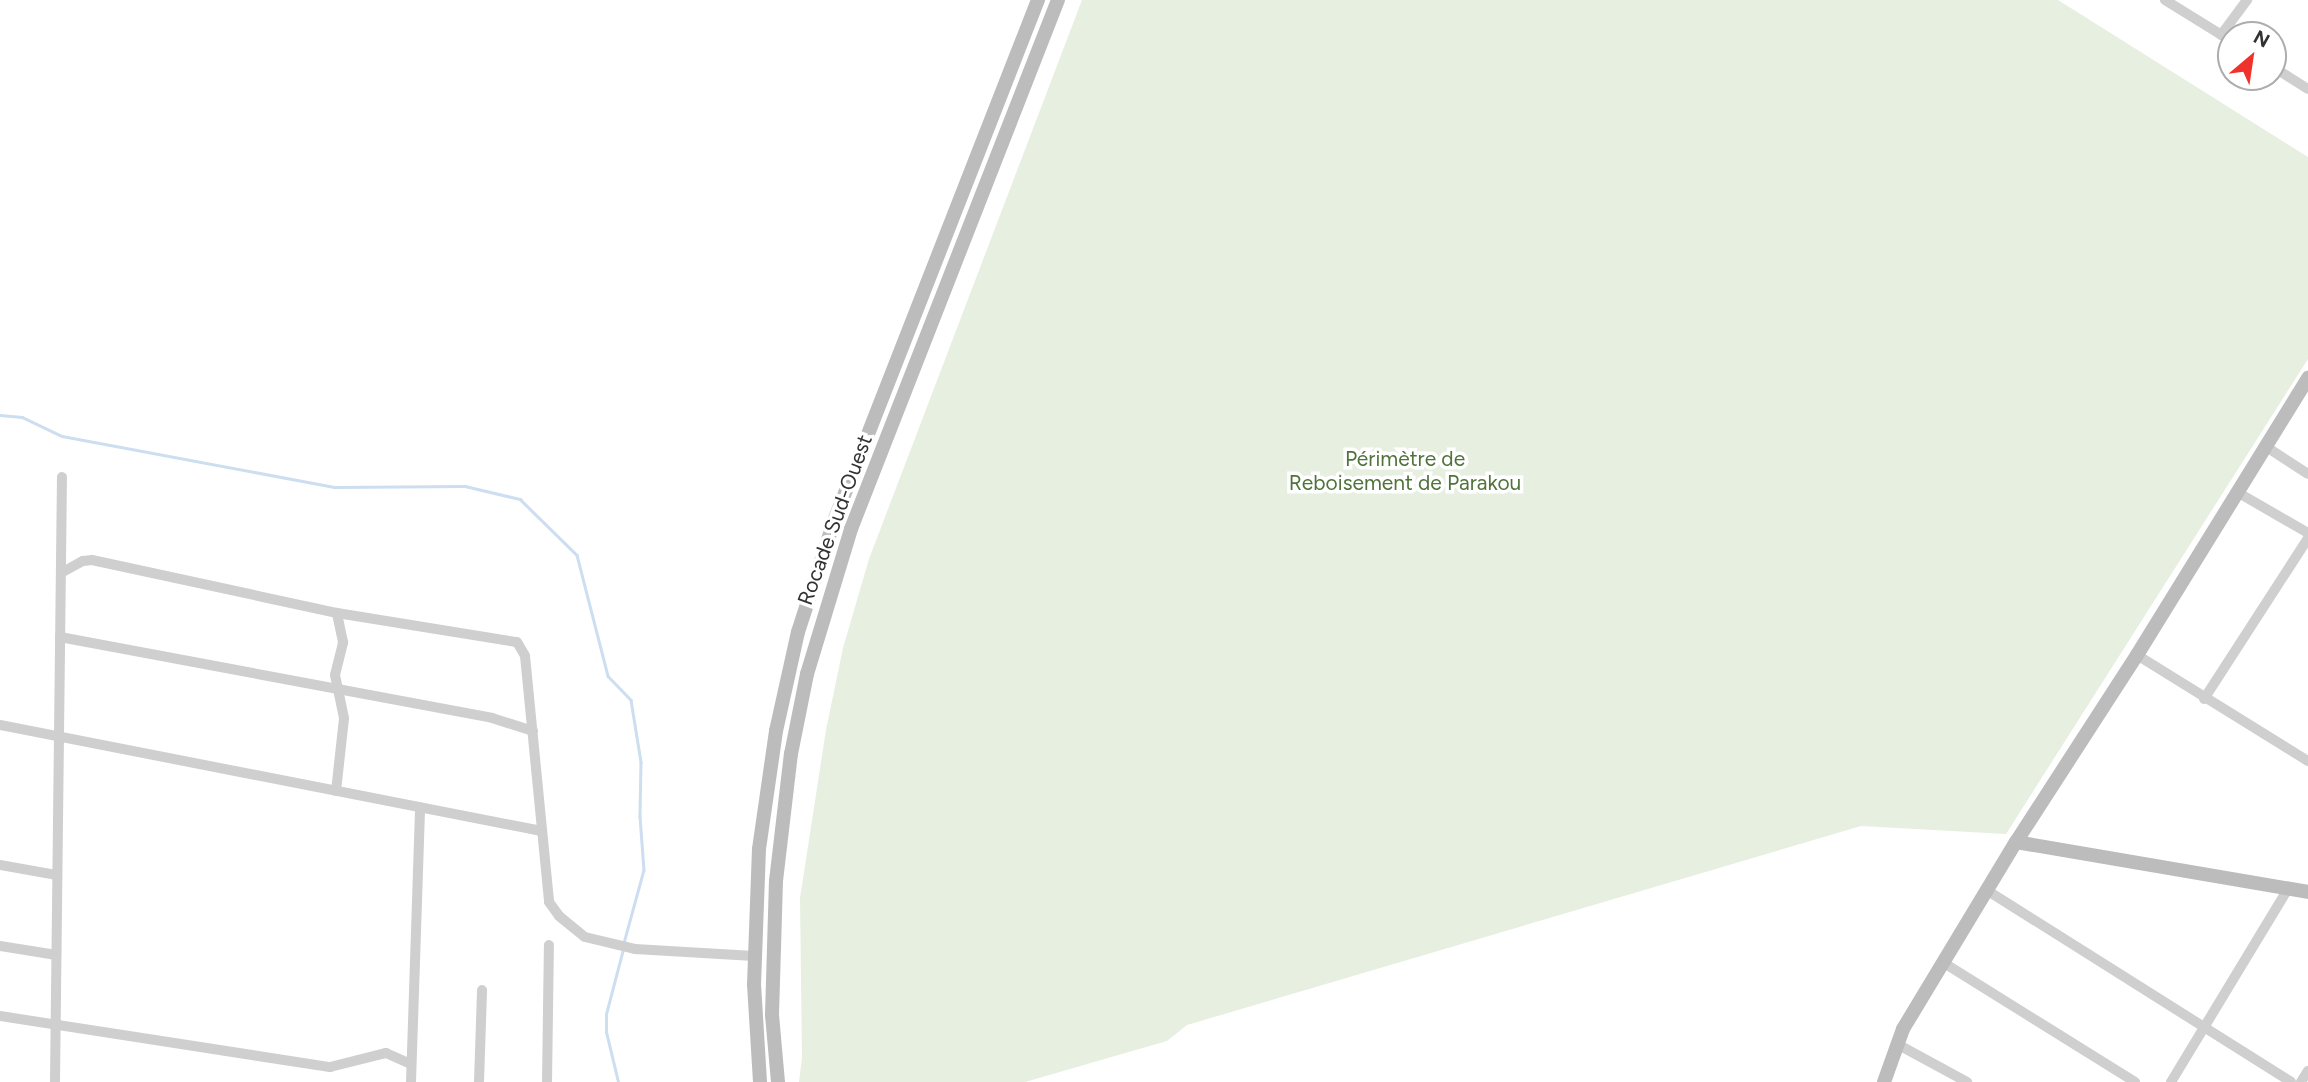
<!DOCTYPE html>
<meta charset="utf-8">
<style>
body{margin:0}
#map{position:relative;width:2308px;height:1082px;overflow:hidden;background:#fff;font-family:Figtree,sans-serif}
div>[style]{position:absolute}
.green>*{inset:0;background:#e7efe0}
.stream>*{height:2.5px;margin:-1.25px;padding:0 1.25px;transform-origin:1.25px;border-radius:1.25px;background:#ccdef0}
.street>*{height:10px;margin:-5px;padding:0 5px;transform-origin:5px;border-radius:5px;background:#cfcfcf}
.secondary>*{height:14px;margin:-7px;padding:0 7px;transform-origin:7px;border-radius:7px;background:#bcbcbc}
span{translate:-50% -50%;white-space:nowrap;text-align:center;line-height:1.15;-webkit-text-stroke:7px #fff;paint-order:stroke}
.park-label{font-size:21px;color:#50733b}
.street-label{font-size:21px;color:#323232}
.north{position:absolute;left:2217px;top:21px;width:70px;height:70px;box-sizing:border-box;background:#fff;border:2px solid #adadad;border-radius:50%;rotate:29deg;font-size:19px;font-weight:700;line-height:28px;text-align:center;color:#323232}
.north::after{content:'';display:block;margin:auto;width:24px;height:32px;background:#f1322c;clip-path:polygon(50% 0,100% 100%,50% 72%,0 100%)}
</style>
<div id="map">
<div class="green">
<div style="clip-path:polygon(1082px 0,2058px 0,2308px 157px,2308px 359px,2006px 834px,1861px 826px,1187px 1025px,1167px 1041px,1025px 1082px,799px 1082px,802px 1058px,800px 898px,826px 730px,843px 648px,869px 559px)"></div>
</div>
<div class="stream">
<div style="left:0;top:415px;width:22px;rotate:5deg"></div>
<div style="left:22px;top:417px;width:44px;rotate:25.4deg"></div>
<div style="left:62px;top:436px;width:278px;rotate:10.6deg"></div>
<div style="left:335px;top:487px;width:130px;rotate:-0.4deg"></div>
<div style="left:465px;top:486px;width:57px;rotate:13.3deg"></div>
<div style="left:520px;top:499px;width:80px;rotate:44.5deg"></div>
<div style="left:577px;top:555px;width:125px;rotate:75.6deg"></div>
<div style="left:608px;top:676px;width:33px;rotate:46deg"></div>
<div style="left:631px;top:700px;width:63px;rotate:80.8deg"></div>
<div style="left:641px;top:762px;width:54px;rotate:91.1deg"></div>
<div style="left:640px;top:816px;width:54px;rotate:85.8deg"></div>
<div style="left:644px;top:870px;width:76px;rotate:105.3deg"></div>
<div style="left:618px;top:1082px;width:51px;rotate:-103.5deg"></div>
<div style="left:606px;top:1032px;width:18px;rotate:-90deg"></div>
<div style="left:606px;top:1014px;width:67px;rotate:-75.3deg"></div>
</div>
<div class="street">
<div style="left:2165px;top:0;width:78px;rotate:31.8deg"></div>
<div style="left:2221px;top:35px;width:44px;rotate:-53.4deg"></div>
<div style="left:2273px;top:67px;width:41px;rotate:32.2deg"></div>
<div style="left:2265px;top:446px;width:51px;rotate:33.1deg"></div>
<div style="left:2237px;top:492px;width:82px;rotate:30deg"></div>
<div style="left:61px;top:573px;width:25px;rotate:-29deg"></div>
<div style="left:83px;top:561px;width:9px;rotate:-6deg"></div>
<div style="left:92px;top:560px;width:251px;rotate:12.2deg"></div>
<div style="left:337px;top:613px;width:182px;rotate:9.2deg"></div>
<div style="left:517px;top:642px;width:16px;rotate:60deg"></div>
<div style="left:525px;top:656px;width:247px;rotate:84.4deg"></div>
<div style="left:549px;top:902px;width:17px;rotate:54deg"></div>
<div style="left:559px;top:916px;width:33px;rotate:39deg"></div>
<div style="left:585px;top:937px;width:51px;rotate:13.5deg"></div>
<div style="left:635px;top:949px;width:119px;rotate:3.4deg"></div>
<div style="left:60px;top:637px;width:440px;rotate:10.6deg"></div>
<div style="left:492px;top:718px;width:43px;rotate:17.6deg"></div>
<div style="left:2137px;top:655px;width:201px;rotate:31.8deg"></div>
<div style="left:2204px;top:699px;width:192px;rotate:-57.1deg"></div>
<div style="left:0;top:725px;width:552px;rotate:11.07deg"></div>
<div style="left:336px;top:791px;width:73px;rotate:-83.7deg"></div>
<div style="left:344px;top:718px;width:44px;rotate:-101.8deg"></div>
<div style="left:335px;top:675px;width:34px;rotate:-76deg"></div>
<div style="left:343px;top:642px;width:30px;rotate:-102deg"></div>
<div style="left:0;top:865px;width:58px;rotate:10deg"></div>
<div style="left:1988px;top:891px;width:358px;rotate:32.2deg"></div>
<div style="left:0;top:946px;width:57px;rotate:9.1deg"></div>
<div style="left:1944px;top:963px;width:225px;rotate:31.9deg"></div>
<div style="left:0;top:1016px;width:334px;rotate:8.8deg"></div>
<div style="left:330px;top:1067px;width:58px;rotate:-14deg"></div>
<div style="left:386px;top:1053px;width:27px;rotate:24deg"></div>
<div style="left:1897px;top:1044px;width:80px;rotate:28.5deg"></div>
<div style="left:55px;top:1082px;width:605px;rotate:-89.34deg"></div>
<div style="left:411px;top:1082px;width:275px;rotate:-88.1deg"></div>
<div style="left:479px;top:1082px;width:92px;rotate:-88.1deg"></div>
<div style="left:547px;top:1082px;width:137px;rotate:-89.2deg"></div>
<div style="left:2171px;top:1082px;width:226px;rotate:-58.8deg"></div>
<div style="left:2301px;top:1082px;width:13px;rotate:-58deg"></div>
</div>
<div class="secondary">
<div style="left:2016px;top:842px;width:296px;rotate:9.7deg"></div>
<div style="left:760px;top:1082px;width:97px;rotate:-93.5deg"></div>
<div style="left:754px;top:985px;width:136px;rotate:-87.9deg"></div>
<div style="left:759px;top:849px;width:119px;rotate:-81.8deg"></div>
<div style="left:776px;top:731px;width:101px;rotate:-77.5deg"></div>
<div style="left:798px;top:632px;width:117px;rotate:-72deg"></div>
<div style="left:834px;top:521px;width:560px;rotate:-68.62deg"></div>
<div style="left:778px;top:1082px;width:67px;rotate:-95.1deg"></div>
<div style="left:772px;top:1015px;width:134px;rotate:-88.3deg"></div>
<div style="left:776px;top:881px;width:128px;rotate:-83.3deg"></div>
<div style="left:791px;top:754px;width:82px;rotate:-78.7deg"></div>
<div style="left:807px;top:674px;width:152px;rotate:-73.1deg"></div>
<div style="left:851px;top:529px;width:568px;rotate:-68.63deg"></div>
<div style="left:1884px;top:1082px;width:56px;rotate:-70.3deg"></div>
<div style="left:1903px;top:1029px;width:218px;rotate:-58.9deg"></div>
<div style="left:2016px;top:842px;width:223px;rotate:-57.1deg"></div>
<div style="left:2137px;top:655px;width:326px;rotate:-58.3deg"></div>
</div>
<div class="park-label">
<span style="left:1405px;top:471px">Périmètre de<br>Reboisement de Parakou</span>
</div>
<div class="street-label">
<span style="left:835px;top:520px;rotate:-70deg">Rocade Sud-Ouest</span>
</div>
<div class="north">N</div>
</div>
